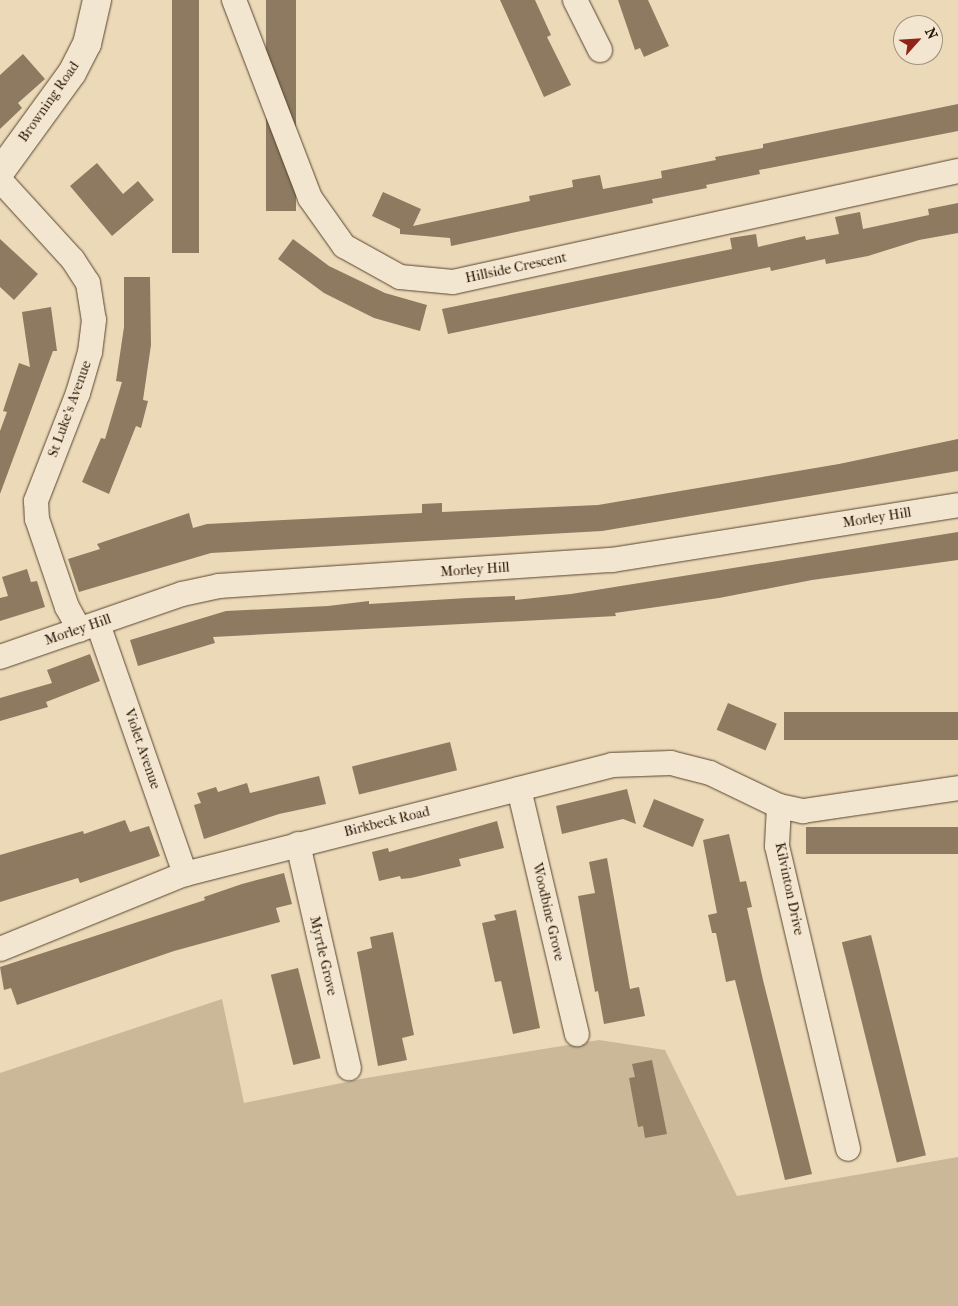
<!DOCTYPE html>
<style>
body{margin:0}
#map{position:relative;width:958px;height:1306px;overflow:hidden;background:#ecd9b8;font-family:"IM FELL French Canon",serif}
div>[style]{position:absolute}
.green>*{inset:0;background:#cbb899}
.building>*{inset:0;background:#8d7a60;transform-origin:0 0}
.roads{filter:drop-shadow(0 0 1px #58452e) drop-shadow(0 0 1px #58452e)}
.street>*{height:24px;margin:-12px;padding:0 12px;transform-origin:12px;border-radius:12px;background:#f3e6d1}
.secondary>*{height:28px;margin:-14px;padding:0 14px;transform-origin:14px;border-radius:14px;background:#f3e6d1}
span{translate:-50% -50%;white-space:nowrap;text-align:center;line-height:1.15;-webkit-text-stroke:4px #f3e6d1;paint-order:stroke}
.street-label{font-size:14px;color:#271400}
.north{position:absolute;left:893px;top:15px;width:50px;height:50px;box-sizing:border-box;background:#f3e6d1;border:1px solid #a1927d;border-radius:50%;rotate:64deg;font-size:14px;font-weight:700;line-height:20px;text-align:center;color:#271400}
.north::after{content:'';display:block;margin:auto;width:18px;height:22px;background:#8f2418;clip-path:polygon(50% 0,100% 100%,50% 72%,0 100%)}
</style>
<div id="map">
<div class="green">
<div style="clip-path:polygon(222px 999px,244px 1103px,366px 1078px,599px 1040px,665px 1050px,737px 1196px,958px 1157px,958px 1306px,0 1306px,0 1073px)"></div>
</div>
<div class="building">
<div style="left:172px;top:0;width:27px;height:253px"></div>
<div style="left:266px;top:0;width:30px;height:211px"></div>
<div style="clip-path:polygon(500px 0,535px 0,551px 35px,547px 37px,571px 85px,544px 97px)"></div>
<div style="clip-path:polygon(618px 0,648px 0,669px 46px,644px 57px,640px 48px,635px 50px)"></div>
<div style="clip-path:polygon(23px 54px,45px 79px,18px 103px,22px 108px,0 129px,0 75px)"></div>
<div style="clip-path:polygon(958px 104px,958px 131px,759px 170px,760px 174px,706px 185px,707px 188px,652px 199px,653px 203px,451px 246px,450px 238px,400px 234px,400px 229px,372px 216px,383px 192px,421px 209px,413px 226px,530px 201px,529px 196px,573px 187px,572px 180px,600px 175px,603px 189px,662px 178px,661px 171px,716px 160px,715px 157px,763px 148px,763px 144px)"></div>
<div style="clip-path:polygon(97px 163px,123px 194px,138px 181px,154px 200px,112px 236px,70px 186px)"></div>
<div style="clip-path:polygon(958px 203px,958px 233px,919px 240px,868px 256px,826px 264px,825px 259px,771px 271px,770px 267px,448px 334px,442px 309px,732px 249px,730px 238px,756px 234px,758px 247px,805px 236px,806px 240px,839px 234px,835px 217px,860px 212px,863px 229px,929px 215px,928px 209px)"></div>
<div style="clip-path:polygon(0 239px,38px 274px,14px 300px,0 287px)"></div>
<div style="clip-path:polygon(293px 239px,329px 266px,385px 293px,427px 305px,420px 331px,374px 318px,324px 293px,278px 259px)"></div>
<div style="clip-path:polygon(124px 277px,150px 277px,151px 345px,143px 400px,148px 401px,141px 428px,136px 426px,109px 494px,82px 482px,101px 438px,105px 439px,122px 382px,116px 381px,124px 327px)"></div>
<div style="clip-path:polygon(51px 307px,57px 351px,53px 351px,0 494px,0 431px,7px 412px,3px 411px,19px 363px,30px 367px,22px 312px)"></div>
<div style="clip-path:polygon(958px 439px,958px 471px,602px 531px,211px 553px,79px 592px,68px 559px,100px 549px,97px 544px,189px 513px,193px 528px,207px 524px,422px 513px,422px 504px,442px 503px,442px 512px,598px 505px,839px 464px)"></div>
<div style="clip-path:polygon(958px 532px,958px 560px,812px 580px,719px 598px,615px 613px,616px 616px,213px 637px,215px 643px,138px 666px,130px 640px,226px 611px,328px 606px,369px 601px,369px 604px,467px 598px,515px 596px,515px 600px,571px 594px)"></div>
<div style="clip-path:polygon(27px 569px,31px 582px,37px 581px,45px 607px,0 621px,0 598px,8px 596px,2px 577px)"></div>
<div style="clip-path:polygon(90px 654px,100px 681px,46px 702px,48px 707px,0 721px,0 698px,52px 683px,47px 670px)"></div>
<div style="left:728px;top:703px;width:53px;height:29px;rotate:23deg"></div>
<div style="left:958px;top:712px;width:28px;height:174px;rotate:90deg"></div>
<div style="left:450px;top:742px;width:29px;height:101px;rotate:76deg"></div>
<div style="clip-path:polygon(319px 776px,326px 804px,279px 814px,204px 839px,194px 805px,201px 803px,197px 793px,216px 787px,218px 792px,247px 783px,250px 793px)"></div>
<div style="clip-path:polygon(627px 789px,636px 824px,623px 819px,562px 834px,556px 806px)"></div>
<div style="left:654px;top:799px;width:54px;height:30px;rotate:22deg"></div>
<div style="clip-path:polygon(125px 820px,130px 832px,149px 826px,160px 856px,80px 883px,78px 878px,0 902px,0 855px,83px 831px,84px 834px)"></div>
<div style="clip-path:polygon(497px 821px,504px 848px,459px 859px,461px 866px,411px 878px,401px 879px,400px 876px,379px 881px,372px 852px,388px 848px,389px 852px)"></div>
<div style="left:958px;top:827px;width:27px;height:152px;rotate:90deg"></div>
<div style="clip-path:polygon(729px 834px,740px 882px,746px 881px,752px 907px,747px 908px,763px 980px,812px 1174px,785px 1180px,735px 980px,726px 982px,716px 933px,712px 933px,708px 915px,717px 913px,703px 840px)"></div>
<div style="clip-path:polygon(607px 858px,630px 989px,639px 987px,645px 1016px,604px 1024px,598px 991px,595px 992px,578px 896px,595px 893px,589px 862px)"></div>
<div style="clip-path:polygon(284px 873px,292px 904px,276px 908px,280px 922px,174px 951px,17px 1005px,11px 988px,4px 990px,0 967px,205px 900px,204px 897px,242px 884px)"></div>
<div style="clip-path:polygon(516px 910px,540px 1028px,513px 1034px,501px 981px,495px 982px,482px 923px,496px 920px,494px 915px)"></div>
<div style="clip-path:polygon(393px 932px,414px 1035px,402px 1038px,407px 1060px,378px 1066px,357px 952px,372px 948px,370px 937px)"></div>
<div style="left:871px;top:935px;width:227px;height:30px;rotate:76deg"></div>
<div style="left:298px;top:968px;width:93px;height:28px;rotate:76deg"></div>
<div style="clip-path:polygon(652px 1060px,667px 1134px,645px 1138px,643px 1126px,638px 1127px,629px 1078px,635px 1077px,632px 1064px)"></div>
</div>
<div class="roads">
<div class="street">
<div style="left:234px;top:0;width:212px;rotate:69deg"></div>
<div style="left:310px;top:198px;width:59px;rotate:54.7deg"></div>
<div style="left:344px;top:246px;width:64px;rotate:29deg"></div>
<div style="left:400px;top:277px;width:53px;rotate:5.4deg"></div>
<div style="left:453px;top:282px;width:517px;rotate:-12.4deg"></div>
<div style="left:575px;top:0;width:56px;rotate:63.4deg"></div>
<div style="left:0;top:180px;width:108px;rotate:47.6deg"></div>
<div style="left:73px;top:260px;width:27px;rotate:57deg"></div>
<div style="left:88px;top:283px;width:37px;rotate:81deg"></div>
<div style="left:94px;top:320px;width:32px;rotate:97deg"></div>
<div style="left:90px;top:352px;width:43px;rotate:106.3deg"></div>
<div style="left:78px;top:393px;width:116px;rotate:111.3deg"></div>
<div style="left:36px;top:501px;width:18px;rotate:87deg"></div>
<div style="left:37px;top:519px;width:93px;rotate:71.2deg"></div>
<div style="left:67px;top:607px;width:26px;rotate:61deg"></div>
<div style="left:98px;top:624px;width:265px;rotate:70.8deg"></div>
<div style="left:0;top:657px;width:193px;rotate:-19.1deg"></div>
<div style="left:182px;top:594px;width:38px;rotate:-12deg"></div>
<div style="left:219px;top:586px;width:394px;rotate:-3.8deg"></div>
<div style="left:612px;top:560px;width:350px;rotate:-9deg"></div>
<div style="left:519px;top:789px;width:252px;rotate:76.7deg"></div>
<div style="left:779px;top:806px;width:40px;rotate:92.9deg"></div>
<div style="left:777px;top:846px;width:311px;rotate:76.8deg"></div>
<div style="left:298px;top:844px;width:230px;rotate:77.2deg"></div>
<div style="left:0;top:949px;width:200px;rotate:-22.1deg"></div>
<div style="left:185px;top:874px;width:441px;rotate:-14.3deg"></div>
<div style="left:612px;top:765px;width:59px;rotate:-1.9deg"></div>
<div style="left:671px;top:763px;width:40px;rotate:14.4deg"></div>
<div style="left:710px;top:773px;width:76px;rotate:25.6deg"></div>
<div style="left:779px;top:806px;width:25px;rotate:12deg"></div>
<div style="left:803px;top:811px;width:157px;rotate:-8.4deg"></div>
</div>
<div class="secondary">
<div style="left:0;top:172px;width:122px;rotate:-54deg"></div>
<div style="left:72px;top:73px;width:33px;rotate:-63deg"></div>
<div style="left:87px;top:44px;width:45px;rotate:-77.2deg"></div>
</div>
</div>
<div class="street-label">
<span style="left:49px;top:102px;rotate:-55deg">Browning Road</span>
<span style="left:516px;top:268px;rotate:-12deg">Hillside Crescent</span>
<span style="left:70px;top:409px;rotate:-70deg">St Luke's Avenue</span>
<span style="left:877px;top:518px;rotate:-9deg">Morley Hill</span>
<span style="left:475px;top:570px;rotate:-4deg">Morley Hill</span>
<span style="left:78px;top:630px;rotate:-19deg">Morley Hill</span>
<span style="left:142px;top:749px;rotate:71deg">Violet Avenue</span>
<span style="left:387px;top:822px;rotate:-14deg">Birkbeck Road</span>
<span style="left:789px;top:889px;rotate:78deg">Kilvinton Drive</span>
<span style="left:548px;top:912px;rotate:77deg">Woodbine Grove</span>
<span style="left:323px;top:956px;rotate:77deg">Myrtle Grove</span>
</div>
<div class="north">N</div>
</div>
